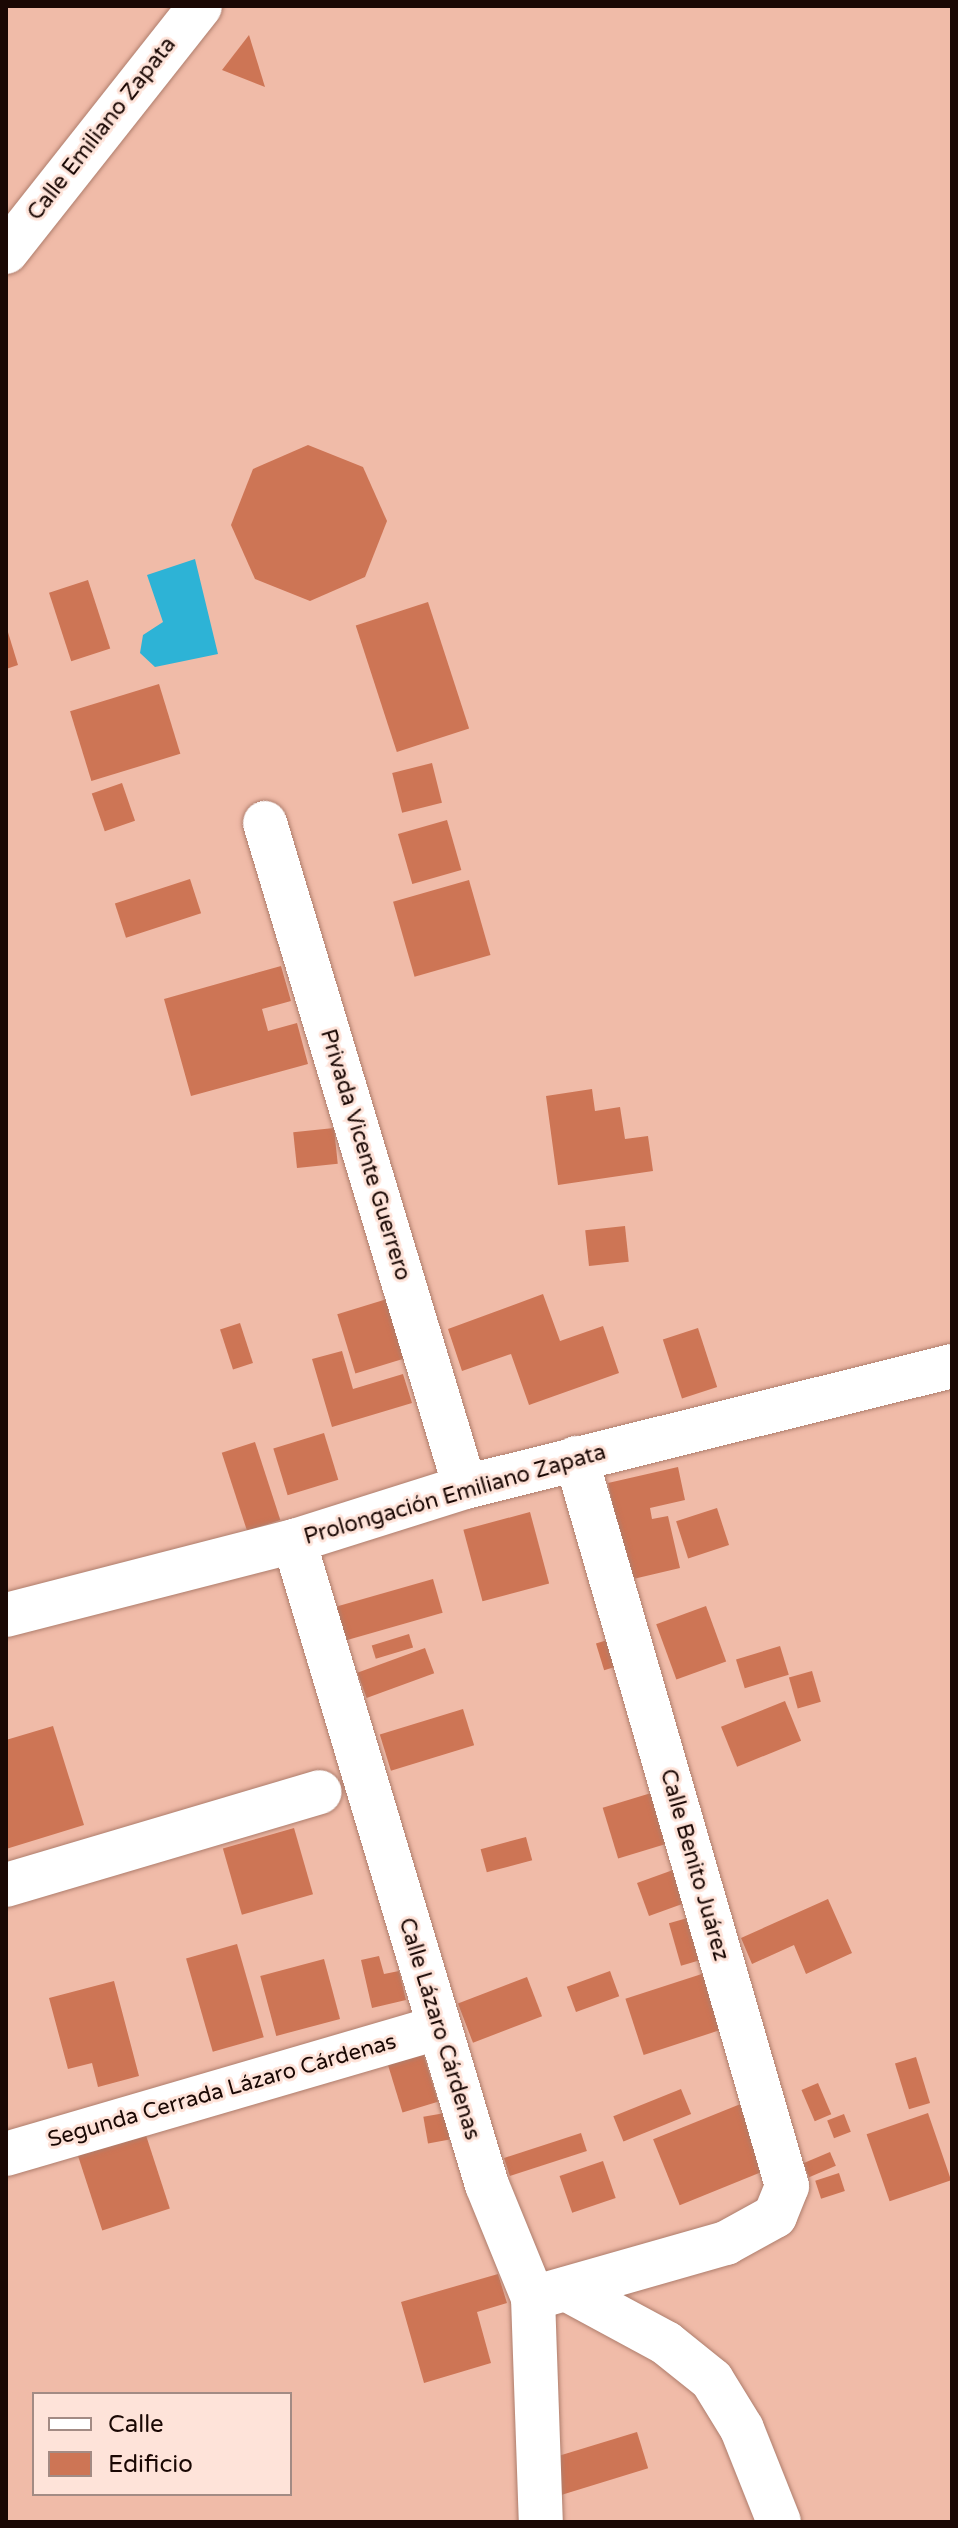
<!DOCTYPE html>
<meta charset="utf-8">
<style>
body{margin:0}
#map{position:relative;width:958px;height:2528px;overflow:hidden;background:#f0bba8;font-family:"Varela Round",sans-serif}
div>[style]{position:absolute}
.water>*{inset:0;background:#2db3d6}
.building>*{inset:0;background:#cd7555;transform-origin:0 0}
.roads{filter:drop-shadow(0 0 2px #ae7d6c) drop-shadow(0 0 2px #ae7d6c)}
.street>*{height:44px;margin:-22px;padding:0 22px;transform-origin:22px;border-radius:22px;background:#fff}
span{translate:-50% -50%;white-space:nowrap;text-align:center;line-height:1.15;-webkit-text-stroke:6px #fee3d9;paint-order:stroke}
.street-label{font-size:22px;color:#1a0804}
.frame{position:absolute;inset:0;border:8px solid #1a0804;pointer-events:none}
.legend{position:absolute;left:32px;top:2392px;width:260px;height:104px;box-sizing:border-box;background:#fee3d9;border:2px solid #a38b84;margin:0;padding:10px 14px;list-style:none;font-size:24px;color:#1a0804}
.legend li{display:flex;align-items:center;gap:16px;height:40px}
.legend b{width:40px;border:2px solid #a38b84}
</style>
<div id="map">
<div class="water">
<div style="clip-path:polygon(195px 559px,218px 654px,155px 667px,140px 653px,143px 635px,163px 622px,147px 575px)"></div>
</div>
<div class="building">
<div style="clip-path:polygon(249px 35px,265px 87px,222px 70px)"></div>
<div style="clip-path:polygon(308px 445px,363px 467px,387px 521px,365px 577px,310px 601px,255px 579px,231px 525px,253px 469px)"></div>
<div style="left:88px;top:580px;width:72px;height:41px;rotate:72deg"></div>
<div style="left:428px;top:602px;width:133px;height:76px;rotate:72deg"></div>
<div style="clip-path:polygon(7px 629px,18px 665px,6px 669px,6px 630px)"></div>
<div style="left:159px;top:684px;width:73px;height:93px;rotate:73deg"></div>
<div style="left:432px;top:763px;width:41px;height:41px;rotate:76deg"></div>
<div style="left:122px;top:783px;width:40px;height:32px;rotate:71deg"></div>
<div style="left:447px;top:820px;width:52px;height:51px;rotate:74deg"></div>
<div style="left:190px;top:879px;width:36px;height:79px;rotate:72deg"></div>
<div style="left:469px;top:880px;width:78px;height:79px;rotate:74deg"></div>
<div style="clip-path:polygon(281px 966px,291px 1001px,262px 1009px,268px 1031px,297px 1023px,308px 1064px,191px 1096px,164px 999px)"></div>
<div style="clip-path:polygon(592px 1089px,595px 1111px,620px 1107px,625px 1139px,648px 1136px,653px 1171px,558px 1185px,546px 1096px)"></div>
<div style="left:334px;top:1128px;width:36px;height:41px;rotate:84deg"></div>
<div style="left:625px;top:1226px;width:36px;height:40px;rotate:84deg"></div>
<div style="clip-path:polygon(543px 1294px,560px 1341px,603px 1326px,619px 1373px,529px 1405px,511px 1354px,462px 1371px,448px 1329px)"></div>
<div style="left:387px;top:1299px;width:62px;height:52px;rotate:73deg"></div>
<div style="left:240px;top:1323px;width:42px;height:21px;rotate:72deg"></div>
<div style="left:698px;top:1328px;width:62px;height:37px;rotate:72deg"></div>
<div style="clip-path:polygon(342px 1351px,353px 1389px,403px 1374px,412px 1403px,332px 1427px,312px 1359px)"></div>
<div style="left:324px;top:1433px;width:49px;height:53px;rotate:73deg"></div>
<div style="left:255px;top:1442px;width:82px;height:35px;rotate:72deg"></div>
<div style="clip-path:polygon(678px 1467px,685px 1500px,650px 1508px,652px 1519px,668px 1516px,680px 1568px,629px 1580px,608px 1483px)"></div>
<div style="left:717px;top:1508px;width:39px;height:43px;rotate:72deg"></div>
<div style="left:530px;top:1512px;width:74px;height:69px;rotate:75deg"></div>
<div style="left:433px;top:1579px;width:35px;height:102px;rotate:74deg"></div>
<div style="left:706px;top:1606px;width:59px;height:53px;rotate:70deg"></div>
<div style="left:409px;top:1634px;width:14px;height:39px;rotate:73deg"></div>
<div style="left:617px;top:1637px;width:28px;height:22px;rotate:73deg"></div>
<div style="left:780px;top:1646px;width:30px;height:46px;rotate:73deg"></div>
<div style="left:425px;top:1648px;width:27px;height:72px;rotate:70deg"></div>
<div style="left:812px;top:1671px;width:32px;height:24px;rotate:74deg"></div>
<div style="left:785px;top:1701px;width:43px;height:69px;rotate:68deg"></div>
<div style="left:463px;top:1709px;width:38px;height:87px;rotate:73deg"></div>
<div style="clip-path:polygon(53px 1726px,84px 1825px,6px 1849px,6px 1740px)"></div>
<div style="left:661px;top:1790px;width:53px;height:61px;rotate:73deg"></div>
<div style="left:294px;top:1828px;width:69px;height:74px;rotate:74deg"></div>
<div style="left:526px;top:1837px;width:24px;height:47px;rotate:75deg"></div>
<div style="left:684px;top:1866px;width:35px;height:50px;rotate:70deg"></div>
<div style="clip-path:polygon(828px 1899px,852px 1953px,806px 1974px,794px 1945px,752px 1964px,741px 1938px)"></div>
<div style="left:691px;top:1917px;width:44px;height:23px;rotate:74deg"></div>
<div style="left:237px;top:1944px;width:97px;height:53px;rotate:74deg"></div>
<div style="clip-path:polygon(379px 1956px,384px 1974px,399px 1971px,406px 2000px,372px 2008px,361px 1960px)"></div>
<div style="left:324px;top:1959px;width:62px;height:66px;rotate:75deg"></div>
<div style="left:610px;top:1971px;width:27px;height:46px;rotate:70deg"></div>
<div style="left:711px;top:1971px;width:59px;height:90px;rotate:72deg"></div>
<div style="left:527px;top:1977px;width:42px;height:74px;rotate:69deg"></div>
<div style="clip-path:polygon(114px 1981px,139px 2076px,98px 2087px,92px 2063px,68px 2069px,49px 1998px)"></div>
<div style="left:423px;top:2053px;width:51px;height:37px;rotate:73deg"></div>
<div style="left:916px;top:2057px;width:48px;height:22px;rotate:73deg"></div>
<div style="left:818px;top:2083px;width:34px;height:18px;rotate:67deg"></div>
<div style="left:681px;top:2089px;width:27px;height:73px;rotate:68deg"></div>
<div style="left:743px;top:2103px;width:71px;height:97px;rotate:68deg"></div>
<div style="left:445px;top:2113px;width:27px;height:22px;rotate:80deg"></div>
<div style="left:928px;top:2113px;width:71px;height:65px;rotate:71deg"></div>
<div style="left:844px;top:2114px;width:19px;height:18px;rotate:69deg"></div>
<div style="left:142px;top:2123px;width:90px;height:71px;rotate:72deg"></div>
<div style="left:581px;top:2133px;width:19px;height:81px;rotate:72deg"></div>
<div style="left:830px;top:2152px;width:15px;height:29px;rotate:67deg"></div>
<div style="left:603px;top:2161px;width:39px;height:46px;rotate:71deg"></div>
<div style="left:839px;top:2173px;width:19px;height:25px;rotate:72deg"></div>
<div style="clip-path:polygon(498px 2274px,507px 2303px,477px 2312px,491px 2363px,424px 2383px,401px 2302px)"></div>
<div style="left:637px;top:2432px;width:38px;height:90px;rotate:73deg"></div>
</div>
<div class="roads">
<div class="street">
<div style="left:6px;top:252px;width:313px;rotate:-51.7deg"></div>
<div style="left:265px;top:823px;width:693px;rotate:73.24deg"></div>
<div style="left:294px;top:1541px;width:672px;rotate:73.32deg"></div>
<div style="left:487px;top:2185px;width:122px;rotate:67.8deg"></div>
<div style="left:533px;top:2298px;width:224px;rotate:88deg"></div>
<div style="left:6px;top:1615px;width:297px;rotate:-14.4deg"></div>
<div style="left:294px;top:1541px;width:179px;rotate:-17.5deg"></div>
<div style="left:465px;top:1487px;width:502px;rotate:-13.95deg"></div>
<div style="left:6px;top:1885px;width:327px;rotate:-16.5deg"></div>
<div style="left:6px;top:2154px;width:449px;rotate:-16.3deg"></div>
<div style="left:566px;top:2289px;width:114px;rotate:28.4deg"></div>
<div style="left:666px;top:2343px;width:59px;rotate:38.8deg"></div>
<div style="left:712px;top:2380px;width:57px;rotate:58.5deg"></div>
<div style="left:742px;top:2429px;width:100px;rotate:68.3deg"></div>
<div style="left:533px;top:2298px;width:201px;rotate:-15.9deg"></div>
<div style="left:726px;top:2243px;width:56px;rotate:-28.9deg"></div>
<div style="left:775px;top:2216px;width:32px;rotate:-68deg"></div>
<div style="left:787px;top:2186px;width:758px;rotate:-106.16deg"></div>
</div>
</div>
<div class="street-label">
<span style="left:102px;top:129px;rotate:-52deg">Calle Emiliano Zapata</span>
<span style="left:365px;top:1155px;rotate:73deg">Privada Vicente Guerrero</span>
<span style="left:455px;top:1495px;rotate:-16deg">Prolongación Emiliano Zapata</span>
<span style="left:694px;top:1865px;rotate:74deg">Calle Benito Juárez</span>
<span style="left:439px;top:2029px;rotate:73deg">Calle Lázaro Cárdenas</span>
<span style="left:222px;top:2091px;rotate:-16deg">Segunda Cerrada Lázaro Cárdenas</span>
</div>
<div class="frame"></div>
<ul class="legend">
<li><b style="height:10px;background:#fff"></b>Calle</li>
<li><b style="height:22px;background:#cd7555"></b>Edificio</li>
</ul>
</div>
